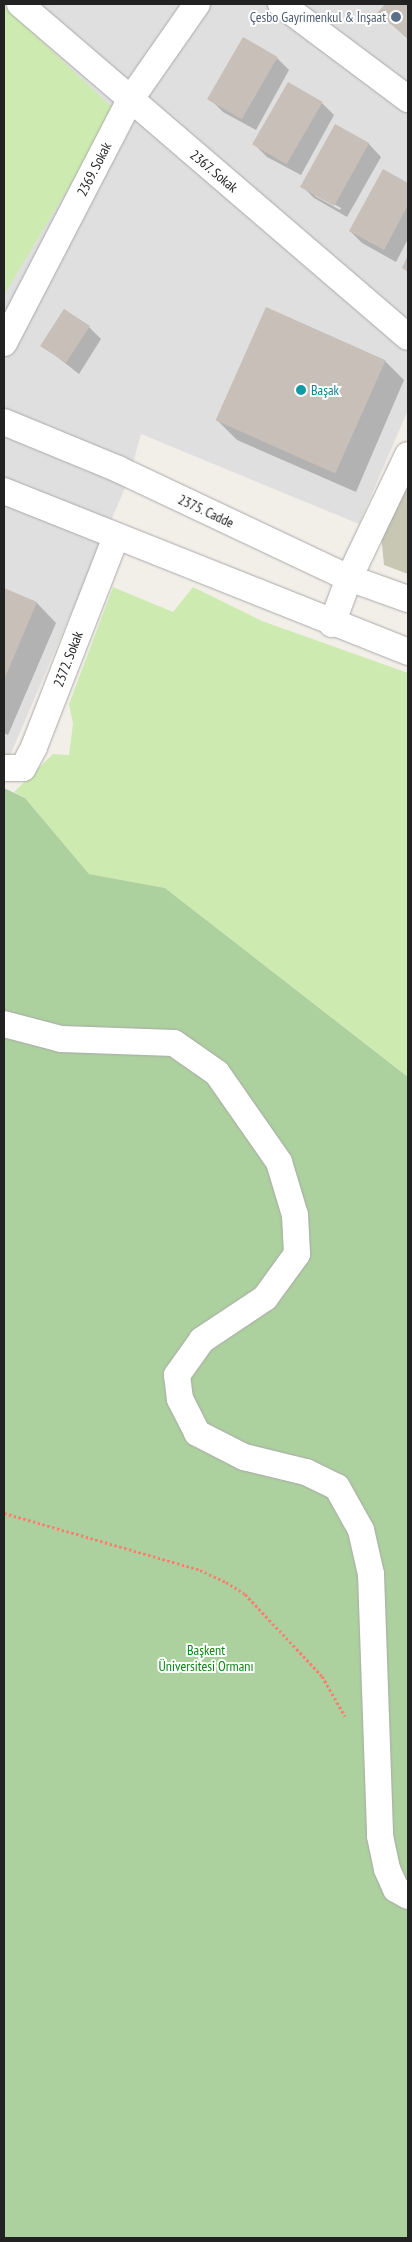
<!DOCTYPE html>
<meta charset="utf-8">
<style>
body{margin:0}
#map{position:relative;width:412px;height:2242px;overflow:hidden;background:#f2efe9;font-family:"PT Sans Narrow",sans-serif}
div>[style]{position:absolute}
.residential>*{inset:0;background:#e0dfdf}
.construction>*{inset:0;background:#c7c7b4}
.grass>*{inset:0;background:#cdebb0}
.forest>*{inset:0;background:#add19e}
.shadow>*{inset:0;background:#0003}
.building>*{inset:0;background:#c7bfb8;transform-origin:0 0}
.path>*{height:3px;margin-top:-1.5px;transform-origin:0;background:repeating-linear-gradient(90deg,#fa8072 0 2.5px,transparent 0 5px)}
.roads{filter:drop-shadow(0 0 1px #a9a9a9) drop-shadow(0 0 1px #a9a9a9)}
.minor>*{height:26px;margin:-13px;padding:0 13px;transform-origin:13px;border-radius:13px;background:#fff}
.dots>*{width:14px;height:14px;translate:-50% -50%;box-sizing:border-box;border:2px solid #fff;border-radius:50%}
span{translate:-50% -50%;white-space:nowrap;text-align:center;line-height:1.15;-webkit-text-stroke:4px #fff;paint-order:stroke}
.service-label{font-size:14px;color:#4e5e75}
.right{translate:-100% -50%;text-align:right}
.street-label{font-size:14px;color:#222}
.culture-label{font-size:14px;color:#0d838f}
.left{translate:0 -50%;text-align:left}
.park-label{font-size:14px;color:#0c8416}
.frame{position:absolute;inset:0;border:5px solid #222;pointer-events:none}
</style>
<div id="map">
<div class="residential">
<div style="clip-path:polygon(4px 4px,408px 4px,408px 410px,359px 524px,141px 434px,128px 481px,9px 758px,4px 756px)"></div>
</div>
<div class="construction">
<div style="clip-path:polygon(408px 483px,408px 574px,384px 565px,381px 534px)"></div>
</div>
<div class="grass">
<div style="clip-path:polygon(4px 6px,115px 110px,4px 295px)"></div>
<div style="clip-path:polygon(113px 587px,173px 612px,193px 587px,262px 621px,408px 673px,407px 1076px,165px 888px,89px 874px,25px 798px,14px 792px,53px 754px,69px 755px,73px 724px,69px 704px)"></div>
</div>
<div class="forest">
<div style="clip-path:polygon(4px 788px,25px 798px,89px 874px,165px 888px,408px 1077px,408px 2238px,4px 2238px)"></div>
</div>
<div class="shadow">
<div style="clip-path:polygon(386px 4px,408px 4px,408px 39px,379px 13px)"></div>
<div style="clip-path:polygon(277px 58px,289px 70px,256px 130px,223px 112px,211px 100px)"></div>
<div style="clip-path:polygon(322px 103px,334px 115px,301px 175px,267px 157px,255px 145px)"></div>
<div style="clip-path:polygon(evenodd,335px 126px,369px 144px,381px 157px,347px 217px,314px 198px,302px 186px,335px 126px,315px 193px,341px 208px,340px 210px,315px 196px,315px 193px)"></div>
<div style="clip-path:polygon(383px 170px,408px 184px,408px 239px,396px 262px,362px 243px,350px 231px)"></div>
<div style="clip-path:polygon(89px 327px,101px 339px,79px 374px,42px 345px)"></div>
<div style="clip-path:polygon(385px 361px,404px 380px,356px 492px,237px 440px,218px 421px)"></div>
<div style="clip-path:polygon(4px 589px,37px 603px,56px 623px,8px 735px,4px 733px)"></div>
</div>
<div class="building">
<div style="clip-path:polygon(385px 4px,408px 4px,408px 38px,377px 13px)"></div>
<div style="left:243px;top:37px;width:40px;height:72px;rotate:30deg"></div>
<div style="left:288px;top:82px;width:40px;height:72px;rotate:30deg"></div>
<div style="left:335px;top:124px;width:39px;height:72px;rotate:29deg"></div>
<div style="clip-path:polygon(383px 169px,408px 183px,408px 205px,384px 250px,349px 231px)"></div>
<div style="clip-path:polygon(408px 255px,408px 272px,402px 268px)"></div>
<div style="left:266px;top:307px;width:131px;height:124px;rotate:24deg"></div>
<div style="left:64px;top:309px;width:31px;height:44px;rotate:33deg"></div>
<div style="clip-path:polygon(4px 588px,37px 602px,4px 680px)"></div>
</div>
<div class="path">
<div style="left:4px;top:1513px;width:204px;rotate:16.2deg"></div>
<div style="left:200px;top:1570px;width:29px;rotate:25deg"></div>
<div style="left:226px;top:1582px;width:22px;rotate:32deg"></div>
<div style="left:245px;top:1594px;width:112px;rotate:46.8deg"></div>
<div style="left:322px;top:1676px;width:46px;rotate:60.1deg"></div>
</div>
<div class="roads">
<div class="minor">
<div style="left:20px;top:4px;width:511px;rotate:40.64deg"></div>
<div style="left:281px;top:4px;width:159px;rotate:36.8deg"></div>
<div style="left:4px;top:343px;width:274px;rotate:-62.6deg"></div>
<div style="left:130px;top:100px;width:117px;rotate:-55.1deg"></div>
<div style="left:4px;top:422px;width:123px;rotate:22.4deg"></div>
<div style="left:118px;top:469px;width:255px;rotate:25.3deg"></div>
<div style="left:349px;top:578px;width:63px;rotate:19.6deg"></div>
<div style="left:4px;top:491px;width:435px;rotate:21.7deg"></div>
<div style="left:332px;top:624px;width:49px;rotate:-69.7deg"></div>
<div style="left:349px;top:578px;width:136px;rotate:-64.4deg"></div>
<div style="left:4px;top:768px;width:19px"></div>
<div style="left:23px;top:768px;width:24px;rotate:-62deg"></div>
<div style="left:34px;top:747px;width:225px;rotate:-68.7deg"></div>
<div style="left:4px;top:1024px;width:59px;rotate:14.7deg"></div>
<div style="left:61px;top:1039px;width:113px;rotate:2deg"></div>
<div style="left:174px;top:1043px;width:52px;rotate:34.9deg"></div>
<div style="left:217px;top:1073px;width:108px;rotate:55.1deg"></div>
<div style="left:279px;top:1162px;width:55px;rotate:73.2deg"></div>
<div style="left:295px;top:1215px;width:39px;rotate:87deg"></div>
<div style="left:297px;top:1254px;width:54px;rotate:126deg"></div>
<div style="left:265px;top:1298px;width:76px;rotate:146.3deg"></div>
<div style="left:202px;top:1340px;width:43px;rotate:125.5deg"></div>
<div style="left:177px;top:1375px;width:24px;rotate:83deg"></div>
<div style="left:180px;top:1399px;width:38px;rotate:63deg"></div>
<div style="left:197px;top:1433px;width:53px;rotate:27.1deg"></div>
<div style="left:244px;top:1457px;width:64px;rotate:13.6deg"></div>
<div style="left:306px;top:1472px;width:34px;rotate:26deg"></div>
<div style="left:337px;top:1487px;width:49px;rotate:60.8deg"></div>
<div style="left:361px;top:1530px;width:45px;rotate:77.2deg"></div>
<div style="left:371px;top:1574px;width:262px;rotate:88deg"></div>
<div style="left:380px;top:1836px;width:34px;rotate:78deg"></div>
<div style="left:387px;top:1869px;width:22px;rotate:66deg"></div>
<div style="left:396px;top:1889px;width:14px;rotate:30deg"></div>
</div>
</div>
<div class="dots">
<div style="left:396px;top:17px;background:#5c6f8a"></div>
<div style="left:301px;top:390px;background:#0f9aa8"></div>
</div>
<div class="service-label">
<span class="right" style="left:386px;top:17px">Çesbo Gayrimenkul &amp; İnşaat</span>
</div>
<div class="street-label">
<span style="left:94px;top:169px;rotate:-63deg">2369. Sokak</span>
<span style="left:214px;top:171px;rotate:40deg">2367. Sokak</span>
<span style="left:206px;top:511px;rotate:25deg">2375. Cadde</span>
<span style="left:68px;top:659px;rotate:-69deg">2372. Sokak</span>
</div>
<div class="culture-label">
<span class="left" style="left:311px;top:390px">Başak</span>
</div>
<div class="park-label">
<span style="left:206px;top:1658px">Başkent<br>Üniversitesi Ormanı</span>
</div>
<div class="frame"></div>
</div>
